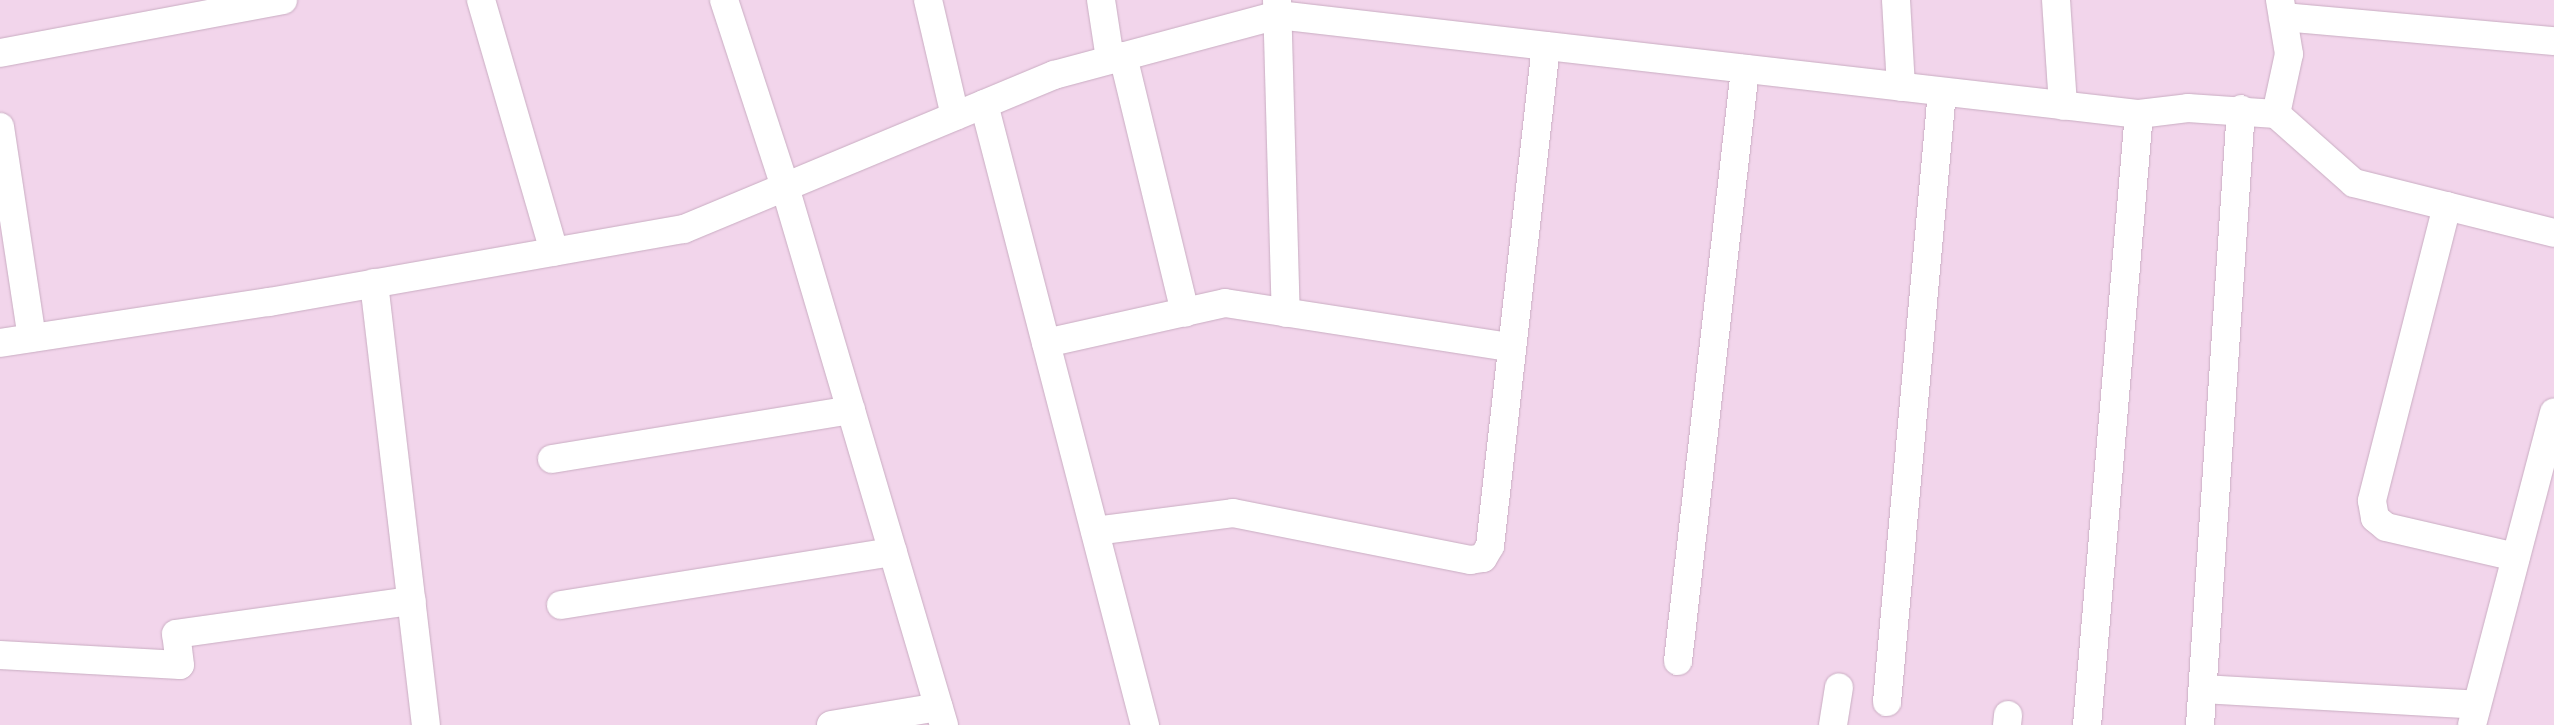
<!DOCTYPE html>
<style>
body{margin:0}
#map{position:relative;width:2554px;height:725px;overflow:hidden;background:#f2d5eb;font-family:Figtree,sans-serif}
div>[style]{position:absolute}
.roads{filter:drop-shadow(0 0 1px #c9adc2) drop-shadow(0 0 1px #c9adc2)}
.minor>*{height:28px;margin:-14px;padding:0 14px;transform-origin:14px;border-radius:14px;background:#fff}
span{translate:-50% -50%;white-space:nowrap;text-align:center;line-height:1.15;-webkit-text-stroke:4px #fff;paint-order:stroke}
</style>
<div id="map">
<div class="roads">
<div class="minor">
<div style="left:481px;top:0;width:262px;rotate:73.8deg"></div>
<div style="left:724px;top:0;width:197px;rotate:71.9deg"></div>
<div style="left:785px;top:187px;width:561px;rotate:73.54deg"></div>
<div style="left:928px;top:0;width:119px;rotate:76.9deg"></div>
<div style="left:1101px;top:0;width:60px;rotate:81.3deg"></div>
<div style="left:1277px;top:0;width:313px;rotate:88.4deg"></div>
<div style="left:1896px;top:0;width:87px;rotate:86.7deg"></div>
<div style="left:2056px;top:0;width:106px;rotate:86.2deg"></div>
<div style="left:2283px;top:17px;width:272px;rotate:5.1deg"></div>
<div style="left:0;top:53px;width:288px;rotate:-10.6deg"></div>
<div style="left:1123px;top:56px;width:264px;rotate:76.4deg"></div>
<div style="left:984px;top:104px;width:642px;rotate:75.47deg"></div>
<div style="left:2276px;top:114px;width:61px;rotate:-77.8deg"></div>
<div style="left:2289px;top:54px;width:55px;rotate:-99.5deg"></div>
<div style="left:0;top:127px;width:213px;rotate:81.4deg"></div>
<div style="left:2447px;top:206px;width:304px;rotate:104.3deg"></div>
<div style="left:2372px;top:501px;width:17px;rotate:80deg"></div>
<div style="left:2375px;top:518px;width:14px;rotate:39deg"></div>
<div style="left:2386px;top:527px;width:133px;rotate:13deg"></div>
<div style="left:374px;top:283px;width:445px;rotate:83.3deg"></div>
<div style="left:0;top:343px;width:272px;rotate:-8.7deg"></div>
<div style="left:269px;top:302px;width:421px;rotate:-10deg"></div>
<div style="left:684px;top:229px;width:401px;rotate:-22.6deg"></div>
<div style="left:1054px;top:75px;width:232px;rotate:-15deg"></div>
<div style="left:1278px;top:15px;width:867px;rotate:6.56deg"></div>
<div style="left:2139px;top:114px;width:49px;rotate:-7deg"></div>
<div style="left:2188px;top:108px;width:88px;rotate:3.9deg"></div>
<div style="left:2276px;top:114px;width:104px;rotate:41.5deg"></div>
<div style="left:2354px;top:183px;width:206px;rotate:14deg"></div>
<div style="left:1046px;top:343px;width:183px;rotate:-12.6deg"></div>
<div style="left:1225px;top:303px;width:288px;rotate:8.8deg"></div>
<div style="left:552px;top:459px;width:303px;rotate:-9.3deg"></div>
<div style="left:1095px;top:531px;width:139px;rotate:-7.4deg"></div>
<div style="left:1233px;top:513px;width:242px;rotate:11.2deg"></div>
<div style="left:1470px;top:560px;width:13px;rotate:-9deg"></div>
<div style="left:1483px;top:558px;width:14px;rotate:-60deg"></div>
<div style="left:1490px;top:546px;width:503px;rotate:-83.61deg"></div>
<div style="left:561px;top:605px;width:336px;rotate:-9.1deg"></div>
<div style="left:0;top:655px;width:180px;rotate:3.2deg"></div>
<div style="left:180px;top:665px;width:31px;rotate:-97deg"></div>
<div style="left:176px;top:634px;width:238px;rotate:-8deg"></div>
<div style="left:1678px;top:661px;width:596px;rotate:-83.54deg"></div>
<div style="left:2203px;top:689px;width:274px;rotate:3.3deg"></div>
<div style="left:1887px;top:702px;width:612px;rotate:-84.85deg"></div>
<div style="left:831px;top:725px;width:109px;rotate:-9.5deg"></div>
<div style="left:1833px;top:725px;width:38px;rotate:-81deg"></div>
<div style="left:2007px;top:725px;width:10px;rotate:-84deg"></div>
<div style="left:2087px;top:725px;width:613px;rotate:-85.14deg"></div>
<div style="left:2200px;top:725px;width:617px;rotate:-86.19deg"></div>
<div style="left:2472px;top:725px;width:323px;rotate:-75.3deg"></div>
</div>
</div>
</div>
